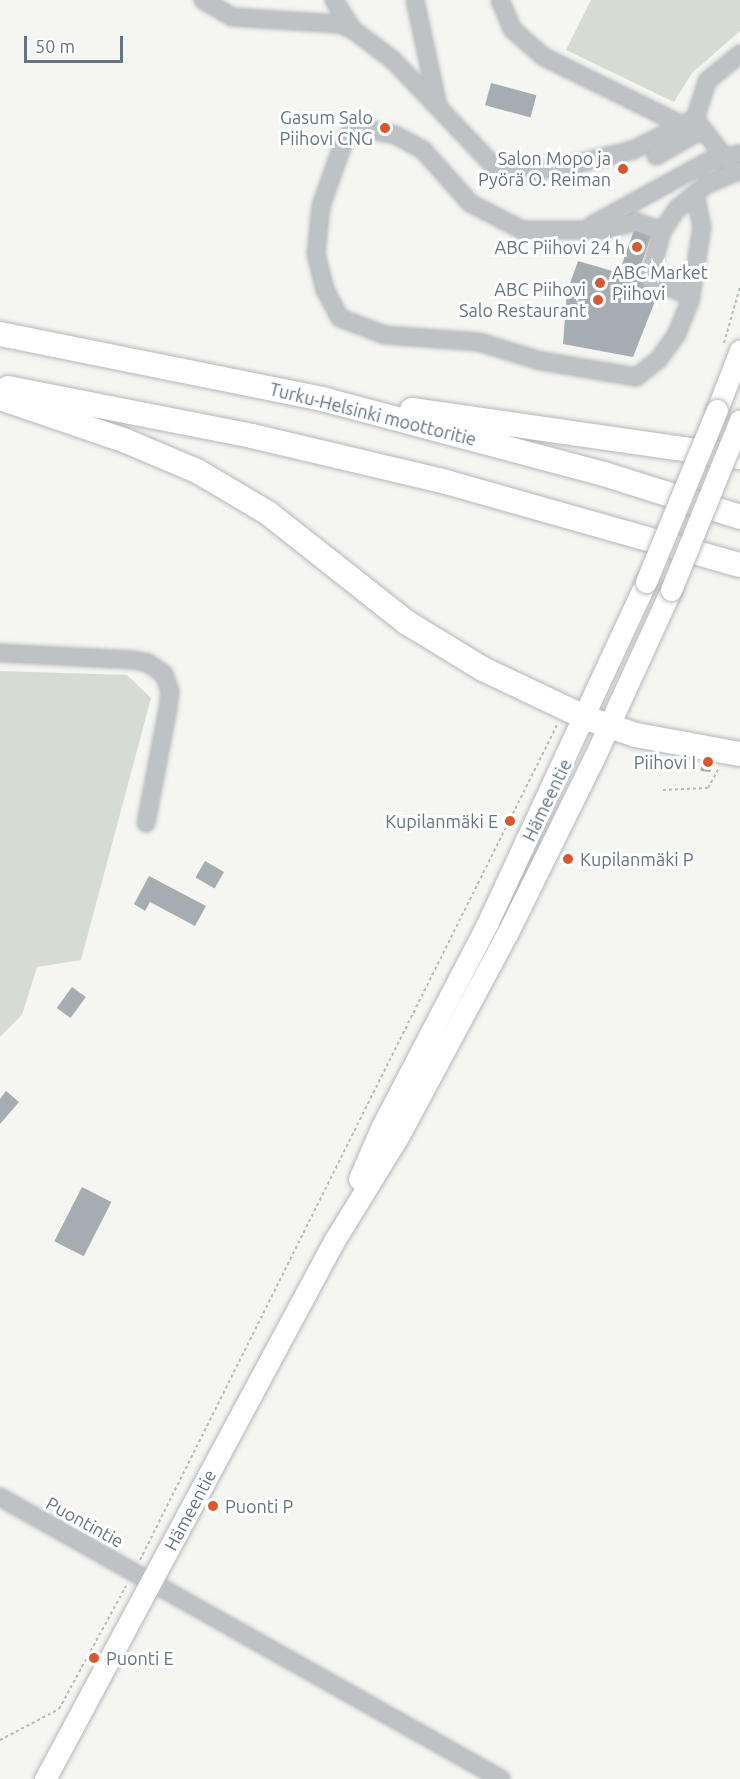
<!DOCTYPE html>
<meta charset="utf-8">
<style>
body{margin:0}
#map{position:relative;width:740px;height:1779px;overflow:hidden;background:#f5f5f1;font-family:Ubuntu,sans-serif}
div>[style]{position:absolute}
.green>*{inset:0;background:#d6dbd3}
.building>*{inset:0;background:#a5acb2;transform-origin:0 0}
.path>*{height:2px;margin-top:-1px;transform-origin:0;background:repeating-linear-gradient(90deg,#b8bbbd 0 3px,transparent 0 6px)}
.roads{filter:drop-shadow(0 0 2px #b4b7bb) drop-shadow(0 0 2px #b4b7bb)}
.minor>*{height:16px;margin:-8px;padding:0 8px;transform-origin:8px;border-radius:8px;background:#bec2c5}
.major>*{height:21px;margin:-10.5px;padding:0 10.5px;transform-origin:10.5px;border-radius:10.5px;background:#fff}
.highway>*{height:24px;margin:-12px;padding:0 12px;transform-origin:12px;border-radius:12px;background:#fff}
.bridges{filter:drop-shadow(0 0 2px #b4b7bb) drop-shadow(0 0 2px #b4b7bb)}
.major-bridge>*{height:21px;margin:-10.5px;padding:0 10.5px;transform-origin:10.5px;border-radius:10.5px;background:#fff}
.dots>*{width:16px;height:16px;translate:-50% -50%;box-sizing:border-box;border:3px solid #fff;border-radius:50%}
span{translate:-50% -50%;white-space:nowrap;text-align:center;line-height:1.15;-webkit-text-stroke:6px #fff;paint-order:stroke}
.poi-label{font-size:18px;color:#667481}
.right{translate:-100% -50%;text-align:right}
.left{translate:0 -50%;text-align:left}
.street-label{font-size:18px;color:#667481}
.scale{position:absolute;left:24px;top:36px;width:99px;height:27px;box-sizing:border-box;border:3px solid #667481;border-top:0;padding-left:8px;font-size:18px;line-height:21px;white-space:nowrap;color:#667481;-webkit-text-stroke:4px #fff;paint-order:stroke}
</style>
<div id="map">
<div class="green">
<div style="clip-path:polygon(591px 0,740px 0,740px 31px,692px 73px,674px 102px,566px 50px)"></div>
<div style="clip-path:polygon(0 671px,127px 675px,151px 698px,81px 960px,37px 967px,22px 1015px,0 1037px)"></div>
</div>
<div class="building">
<div style="left:491px;top:83px;width:47px;height:23px;rotate:15deg"></div>
<div style="clip-path:polygon(634px 230px,651px 236px,636px 279px,659px 291px,633px 357px,563px 344px,567px 292px,578px 261px,619px 273px)"></div>
<div style="left:701px;top:767px;width:10px;height:4px;rotate:6deg"></div>
<div style="left:205px;top:861px;width:22px;height:19px;rotate:30deg"></div>
<div style="clip-path:polygon(149px 876px,206px 906px,195px 926px,150px 902px,145px 911px,134px 904px)"></div>
<div style="left:72px;top:987px;width:17px;height:26px;rotate:36deg"></div>
<div style="clip-path:polygon(6px 1091px,19px 1102px,0 1124px,0 1099px)"></div>
<div style="left:82px;top:1187px;width:33px;height:61px;rotate:27deg"></div>
</div>
<div class="path">
<div style="left:724px;top:343px;width:58px;rotate:-74.1deg"></div>
<div style="left:663px;top:790px;width:45px;rotate:-2.5deg"></div>
<div style="left:708px;top:788px;width:21px;rotate:-61deg"></div>
<div style="left:140px;top:1560px;width:933px;rotate:-63.46deg"></div>
<div style="left:0;top:1740px;width:67px;rotate:-27.7deg"></div>
<div style="left:59px;top:1709px;width:140px;rotate:-61.4deg"></div>
</div>
<div class="roads">
<div class="minor">
<div style="left:203px;top:0;width:34px;rotate:30deg"></div>
<div style="left:232px;top:17px;width:107px;rotate:3.7deg"></div>
<div style="left:339px;top:24px;width:14px;rotate:21deg"></div>
<div style="left:352px;top:29px;width:51px;rotate:37.1deg"></div>
<div style="left:393px;top:60px;width:148px;rotate:46.4deg"></div>
<div style="left:495px;top:167px;width:31px;rotate:11deg"></div>
<div style="left:525px;top:173px;width:56px;rotate:-10.3deg"></div>
<div style="left:580px;top:163px;width:55px;rotate:-13.8deg"></div>
<div style="left:633px;top:150px;width:69px;rotate:-26.6deg"></div>
<div style="left:334px;top:0;width:34px;rotate:58deg"></div>
<div style="left:415px;top:0;width:108px;rotate:77.8deg"></div>
<div style="left:500px;top:0;width:33px;rotate:67deg"></div>
<div style="left:513px;top:30px;width:41px;rotate:41.1deg"></div>
<div style="left:544px;top:57px;width:152px;rotate:26.2deg"></div>
<div style="left:656px;top:156px;width:53px;rotate:-29.5deg"></div>
<div style="left:729px;top:163px;width:56px;rotate:-127.7deg"></div>
<div style="left:695px;top:119px;width:40px;rotate:-72deg"></div>
<div style="left:707px;top:81px;width:43px;rotate:-39.3deg"></div>
<div style="left:695px;top:194px;width:34px;rotate:78deg"></div>
<div style="left:702px;top:227px;width:75px;rotate:99.2deg"></div>
<div style="left:690px;top:301px;width:35px;rotate:112deg"></div>
<div style="left:677px;top:334px;width:32px;rotate:126deg"></div>
<div style="left:658px;top:360px;width:28px;rotate:142deg"></div>
<div style="left:636px;top:377px;width:96px;rotate:-170.4deg"></div>
<div style="left:541px;top:361px;width:65px;rotate:-163deg"></div>
<div style="left:479px;top:342px;width:94px;rotate:-175.7deg"></div>
<div style="left:385px;top:335px;width:48px;rotate:-159.3deg"></div>
<div style="left:340px;top:318px;width:32px;rotate:-118deg"></div>
<div style="left:325px;top:290px;width:38px;rotate:-104deg"></div>
<div style="left:316px;top:253px;width:47px;rotate:-83.9deg"></div>
<div style="left:321px;top:206px;width:66px;rotate:-70.5deg"></div>
<div style="left:343px;top:144px;width:20px;rotate:-57deg"></div>
<div style="left:354px;top:127px;width:42px;rotate:11deg"></div>
<div style="left:395px;top:135px;width:32px;rotate:28deg"></div>
<div style="left:423px;top:150px;width:71px;rotate:48.4deg"></div>
<div style="left:470px;top:203px;width:59px;rotate:27.4deg"></div>
<div style="left:522px;top:230px;width:81px"></div>
<div style="left:603px;top:230px;width:34px;rotate:-14deg"></div>
<div style="left:636px;top:222px;width:28px;rotate:19deg"></div>
<div style="left:662px;top:231px;width:27px;rotate:-56deg"></div>
<div style="left:677px;top:209px;width:39px;rotate:-40deg"></div>
<div style="left:707px;top:184px;width:35px;rotate:-22deg"></div>
<div style="left:592px;top:225px;width:133px;rotate:-28.7deg"></div>
<div style="left:709px;top:161px;width:32px;rotate:-13deg"></div>
<div style="left:662px;top:231px;width:49px;rotate:105.5deg"></div>
<div style="left:649px;top:278px;width:46px;rotate:24.3deg"></div>
<div style="left:0;top:653px;width:134px;rotate:3deg"></div>
<div style="left:134px;top:660px;width:14px;rotate:12deg"></div>
<div style="left:148px;top:663px;width:19px;rotate:35deg"></div>
<div style="left:164px;top:674px;width:18px;rotate:71deg"></div>
<div style="left:170px;top:691px;width:17px;rotate:97deg"></div>
<div style="left:168px;top:708px;width:117px;rotate:100.8deg"></div>
<div style="left:0;top:1497px;width:575px;rotate:29.37deg"></div>
</div>
<div class="major">
<div style="left:717px;top:410px;width:64px;rotate:-69deg"></div>
<div style="left:359px;top:1179px;width:58px;rotate:-66.5deg"></div>
<div style="left:382px;top:1126px;width:230px;rotate:-62.5deg"></div>
<div style="left:488px;top:922px;width:375px;rotate:-65.1deg"></div>
<div style="left:45px;top:1779px;width:611px;rotate:-61.76deg"></div>
<div style="left:334px;top:1241px;width:122px;rotate:-58.4deg"></div>
<div style="left:398px;top:1137px;width:230px;rotate:-61.8deg"></div>
<div style="left:507px;top:934px;width:196px;rotate:-63.7deg"></div>
<div style="left:594px;top:758px;width:185px;rotate:-65.4deg"></div>
</div>
<div class="highway">
<div style="left:0;top:334px;width:333px;rotate:11.4deg"></div>
<div style="left:326px;top:400px;width:288px;rotate:14.9deg"></div>
<div style="left:604px;top:474px;width:143px;rotate:17.5deg"></div>
<div style="left:8px;top:388px;width:249px;rotate:11.1deg"></div>
<div style="left:252px;top:436px;width:199px;rotate:13.3deg"></div>
<div style="left:446px;top:482px;width:305px;rotate:15.8deg"></div>
<div style="left:0;top:398px;width:133px;rotate:18.8deg"></div>
<div style="left:126px;top:441px;width:77px;rotate:22.9deg"></div>
<div style="left:197px;top:471px;width:82px;rotate:30.6deg"></div>
<div style="left:268px;top:513px;width:176px;rotate:38.3deg"></div>
<div style="left:406px;top:622px;width:90px;rotate:31.4deg"></div>
<div style="left:483px;top:669px;width:114px;rotate:25.4deg"></div>
<div style="left:586px;top:718px;width:53px;rotate:18.8deg"></div>
<div style="left:636px;top:735px;width:106px;rotate:10.4deg"></div>
<div style="left:412px;top:410px;width:331px;rotate:8.2deg"></div>
</div>
</div>
<div class="bridges">
<div class="major-bridge">
<div style="left:646px;top:582px;width:186px;rotate:-67.6deg"></div>
<div style="left:671px;top:590px;width:183px;rotate:-67.9deg"></div>
</div>
</div>
<div class="dots">
<div style="left:385px;top:128px;background:#d8572e"></div>
<div style="left:623px;top:169px;background:#d8572e"></div>
<div style="left:637px;top:247px;background:#d8572e"></div>
<div style="left:600px;top:283px;background:#d8572e"></div>
<div style="left:598px;top:300px;background:#d8572e"></div>
<div style="left:708px;top:762px;background:#d8572e"></div>
<div style="left:510px;top:821px;background:#d8572e"></div>
<div style="left:568px;top:859px;background:#d8572e"></div>
<div style="left:213px;top:1506px;background:#d8572e"></div>
<div style="left:94px;top:1658px;background:#d8572e"></div>
</div>
<div class="poi-label">
<span class="right" style="left:373px;top:128px">Gasum Salo<br>Piihovi CNG</span>
<span class="right" style="left:611px;top:169px">Salon Mopo ja<br>Pyörä O. Reiman</span>
<span class="right" style="left:625px;top:247px">ABC Piihovi 24 h</span>
<span class="left" style="left:612px;top:283px">ABC Market<br>Piihovi</span>
<span class="right" style="left:586px;top:300px">ABC Piihovi<br>Salo Restaurant</span>
<span class="right" style="left:696px;top:762px">Piihovi I</span>
<span class="right" style="left:498px;top:821px">Kupilanmäki E</span>
<span class="left" style="left:580px;top:859px">Kupilanmäki P</span>
<span class="left" style="left:225px;top:1506px">Puonti P</span>
<span class="left" style="left:106px;top:1658px">Puonti E</span>
</div>
<div class="street-label">
<span style="left:373px;top:414px;rotate:14deg">Turku-Helsinki moottoritie</span>
<span style="left:547px;top:800px;rotate:-64deg">Hämeentie</span>
<span style="left:190px;top:1510px;rotate:-62deg">Hämeentie</span>
<span style="left:85px;top:1522px;rotate:29deg">Puontintie</span>
</div>
<div class="scale">50 m</div>
</div>
